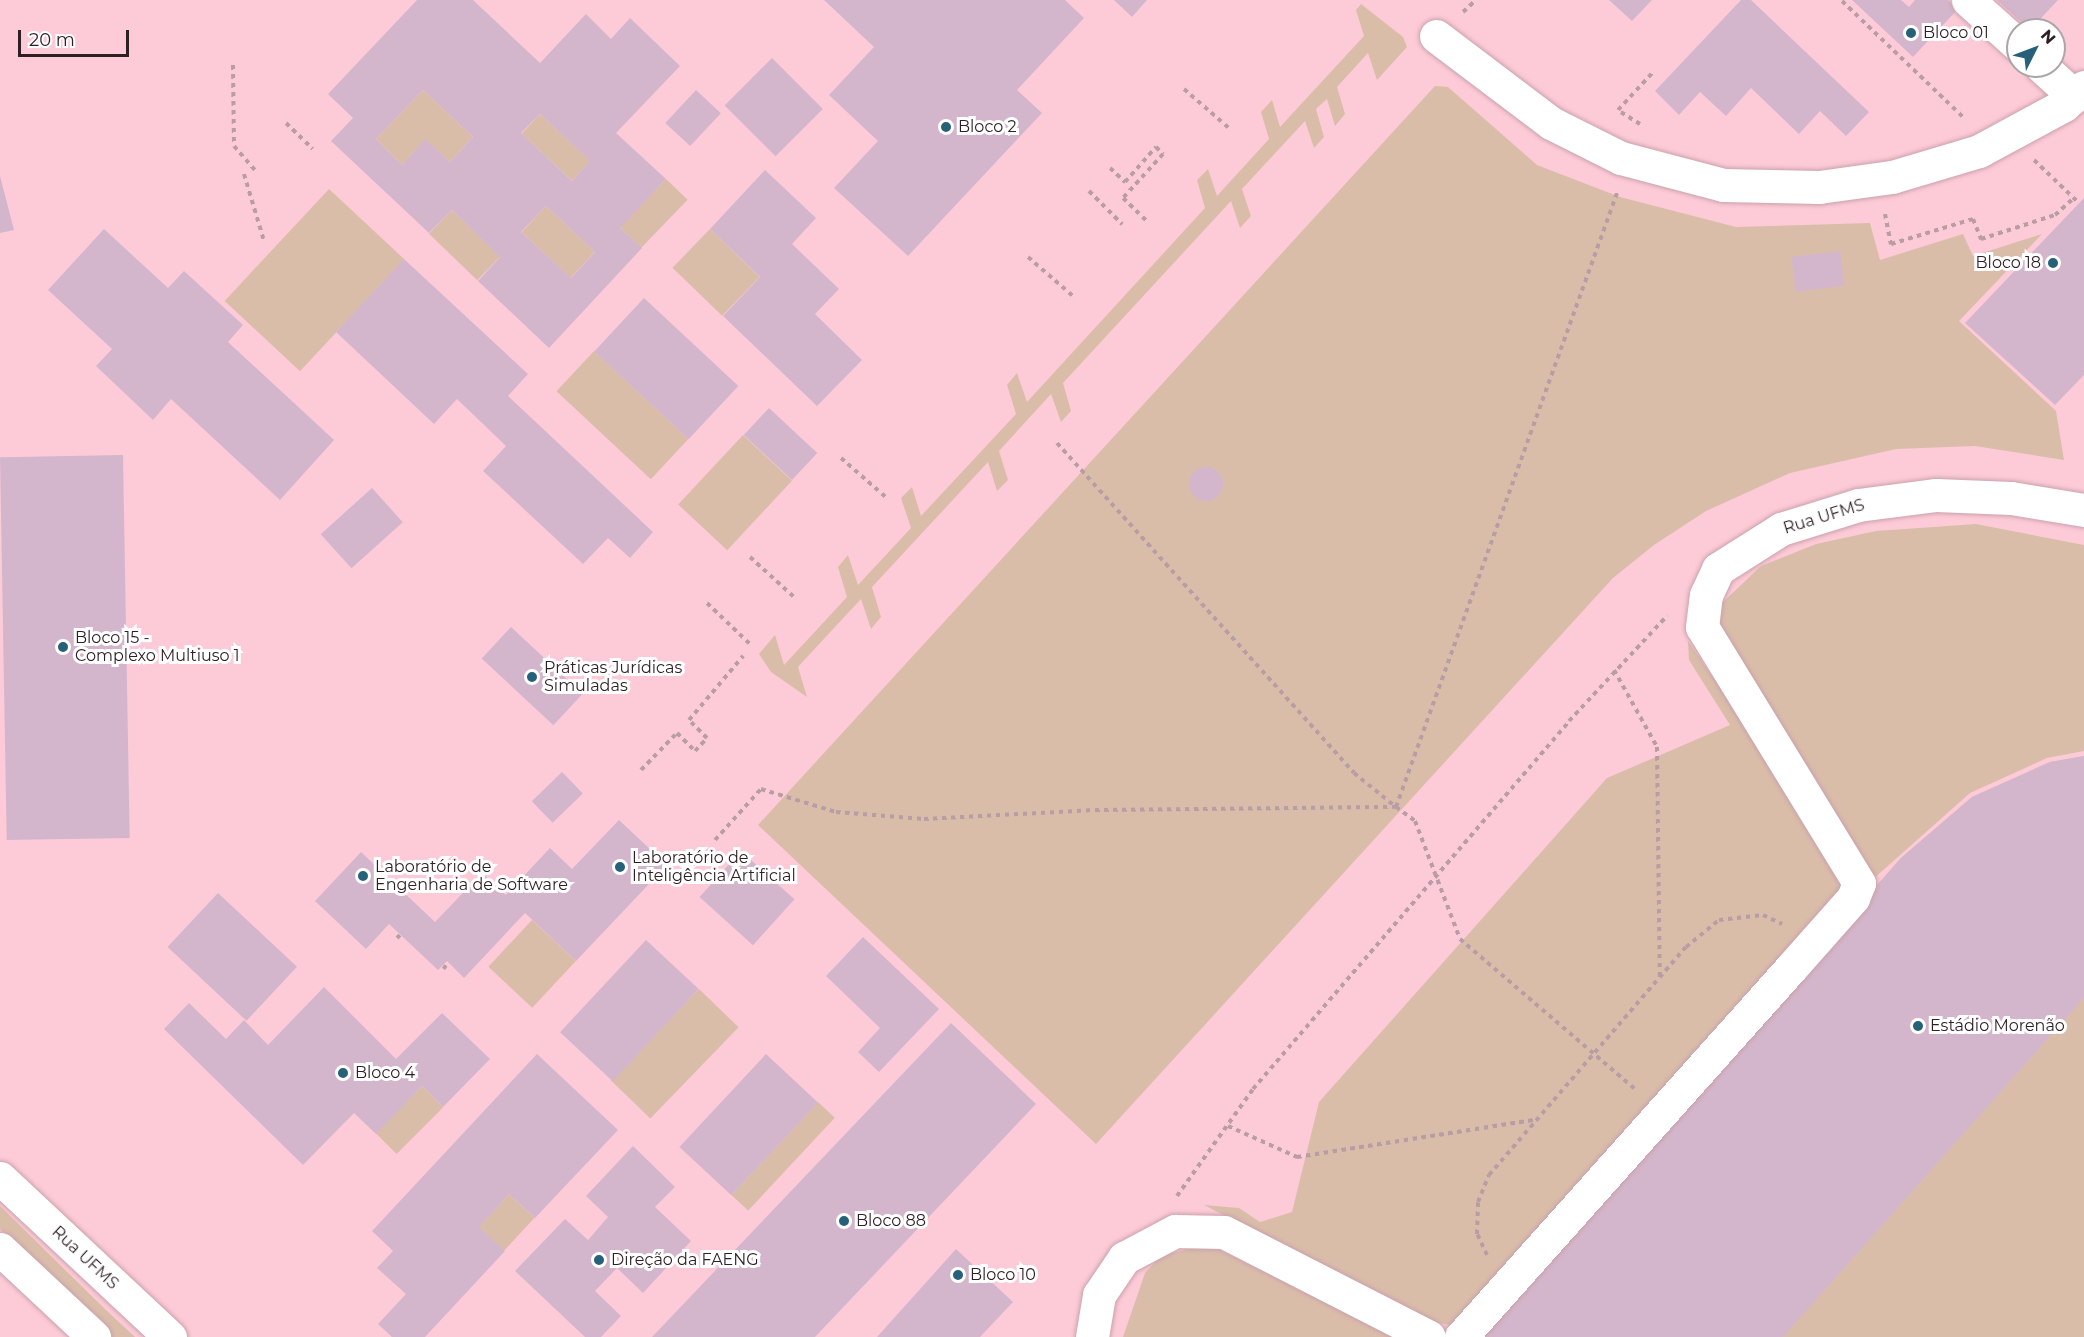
<!DOCTYPE html>
<meta charset="utf-8">
<style>
body{margin:0}
#map{position:relative;width:2084px;height:1337px;overflow:hidden;background:#fedce4;font-family:Montserrat,sans-serif}
div>[style]{position:absolute}
.built>*{inset:0;background:#fdcbd7}
.green>*{inset:0;background:#dabda9;transform-origin:0 0}
.building>*{inset:0;background:#d4b6cc;transform-origin:0 0}
.round{border-radius:50%}
.path>*{height:4px;margin-top:-2px;transform-origin:0;background:repeating-linear-gradient(90deg,#b99da4 0 4.5px,transparent 0 9px)}
.roads{filter:drop-shadow(0 0 2px #caa2ac) drop-shadow(0 0 2px #caa2ac)}
.minor>*{height:33px;margin:-16.5px;padding:0 16.5px;transform-origin:16.5px;border-radius:16.5px;background:#fff}
.dots>*{width:16px;height:16px;translate:-50% -50%;box-sizing:border-box;border:3px solid #fff;border-radius:50%}
span{translate:-50% -50%;white-space:nowrap;text-align:center;line-height:1.15;-webkit-text-stroke:6px #fff;paint-order:stroke}
.poi-label{font-size:16px;color:#2e1f23}
.left{translate:0 -50%;text-align:left}
.right{translate:-100% -50%;text-align:right}
.street-label{font-size:16px;color:#2e1f23}
.north{position:absolute;left:2006px;top:18px;width:60px;height:60px;box-sizing:border-box;background:#fff;border:2px solid #aba5a7;border-radius:50%;rotate:48deg;font-size:16px;font-weight:700;line-height:24px;text-align:center;color:#2e1f23}
.north::after{content:'';display:block;margin:auto;width:21px;height:27px;background:#266179;clip-path:polygon(50% 0,100% 100%,50% 72%,0 100%)}
.scale{position:absolute;left:18px;top:30px;width:111px;height:27px;box-sizing:border-box;border:3px solid #2e1f23;border-top:0;padding-left:8px;font-size:18px;line-height:21px;white-space:nowrap;color:#2e1f23;-webkit-text-stroke:4px #fff;paint-order:stroke}
</style>
<div id="map">
<div class="built">
<div style="clip-path:polygon(evenodd,0 0,2084px 0,2084px 1337px,0 1337px,0 0,2018px 30px,2054px 30px,2054px 66px,2018px 66px,2018px 30px)"></div>
</div>
<div class="green">
<div style="clip-path:polygon(1361px 4px,1403px 37px,1407px 47px,1377px 80px,1368px 53px,1337px 87px,1345px 114px,1335px 126px,1327px 99px,1316px 109px,1324px 137px,1314px 148px,1305px 121px,1242px 189px,1251px 216px,1240px 228px,1231px 201px,1063px 383px,1071px 411px,1061px 422px,1051px 394px,999px 451px,1008px 480px,997px 491px,988px 462px,872px 587px,881px 617px,871px 629px,861px 599px,809px 655px,798px 667px,807px 697px,771px 672px,759px 654px,775px 635px,784px 665px,847px 597px,838px 567px,848px 555px,858px 585px,911px 528px,901px 498px,912px 487px,921px 516px,1016px 414px,1007px 385px,1017px 373px,1027px 402px,1205px 208px,1197px 180px,1208px 169px,1217px 196px,1269px 139px,1261px 112px,1272px 100px,1280px 127px,1364px 36px,1356px 10px)"></div>
<div style="clip-path:polygon(1435px 86px,1448px 87px,1537px 165px,1620px 197px,1736px 227px,1870px 223px,1880px 260px,1963px 234px,1973px 256px,2042px 234px,1959px 321px,2056px 411px,2064px 460px,1975px 446px,1896px 449px,1790px 473px,1706px 511px,1654px 545px,1613px 578px,1096px 1144px,758px 825px)"></div>
<div style="clip-path:polygon(423px 90px,473px 137px,450px 162px,425px 140px,402px 165px,376px 139px)"></div>
<div style="left:540px;top:114px;width:69px;height:27px;rotate:43deg"></div>
<div style="left:666px;top:179px;width:30px;height:67px;rotate:44deg"></div>
<div style="left:329px;top:189px;width:103px;height:153px;rotate:43deg"></div>
<div style="left:546px;top:206px;width:67px;height:36px;rotate:43deg"></div>
<div style="left:452px;top:210px;width:67px;height:33px;rotate:44deg"></div>
<div style="left:710px;top:229px;width:69px;height:54px;rotate:44deg"></div>
<div style="left:594px;top:351px;width:129px;height:55px;rotate:43deg"></div>
<div style="left:743px;top:435px;width:67px;height:95px;rotate:43deg"></div>
<div style="clip-path:polygon(1976px 524px,2084px 545px,2084px 751px,2047px 758px,1970px 793px,1872px 880px,1718px 624px,1722px 603px,1761px 566px,1816px 544px,1876px 531px)"></div>
<div style="clip-path:polygon(1688px 641px,1839px 862px,1846px 882px,1452px 1325px,1430px 1322px,1204px 1205px,1239px 1208px,1260px 1222px,1292px 1212px,1319px 1102px,1607px 778px,1730px 725px,1689px 660px)"></div>
<div style="clip-path:polygon(2084px 756px,2084px 1337px,1479px 1337px,1901px 858px,1972px 797px,2050px 762px)"></div>
<div style="left:532px;top:920px;width:60px;height:64px;rotate:43deg"></div>
<div style="left:699px;top:989px;width:55px;height:127px;rotate:44deg"></div>
<div style="left:422px;top:1086px;width:30px;height:66px;rotate:45deg"></div>
<div style="left:818px;top:1102px;width:23px;height:127px;rotate:43deg"></div>
<div style="left:509px;top:1194px;width:35px;height:45px;rotate:43deg"></div>
<div style="clip-path:polygon(0 1206px,106px 1310px,135px 1337px,111px 1337px,95px 1322px,0 1229px)"></div>
<div style="clip-path:polygon(1200px 1246px,1218px 1249px,1397px 1337px,1123px 1337px,1145px 1273px,1161px 1256px)"></div>
</div>
<div class="building">
<div style="clip-path:polygon(evenodd,417px 0,473px 0,540px 63px,586px 14px,611px 39px,630px 18px,680px 66px,616px 133px,666px 179px,620px 228px,642px 248px,549px 348px,478px 281px,500px 257px,452px 210px,429px 233px,331px 141px,353px 118px,328px 94px,417px 0,423px 90px,473px 137px,450px 162px,425px 139px,402px 165px,376px 139px,423px 90px,417px 0,540px 114px,590px 161px,572px 181px,521px 133px,540px 114px,417px 0,546px 206px,595px 252px,571px 278px,521px 232px,546px 206px)"></div>
<div style="clip-path:polygon(824px 0,1065px 0,1084px 18px,1017px 90px,1042px 113px,908px 256px,834px 188px,878px 141px,829px 95px,874px 47px)"></div>
<div style="clip-path:polygon(1114px 0,1147px 0,1132px 17px)"></div>
<div style="clip-path:polygon(1609px 0,1652px 0,1632px 21px)"></div>
<div style="clip-path:polygon(1741px 0,1751px 0,1869px 112px,1846px 136px,1820px 111px,1799px 134px,1751px 88px,1726px 116px,1700px 92px,1679px 115px,1655px 91px)"></div>
<div style="clip-path:polygon(1852px 0,1901px 0,1909px 7px,1915px 0,1948px 0,1958px 9px,1913px 57px)"></div>
<div style="clip-path:polygon(1997px 0,2058px 0,2030px 30px)"></div>
<div style="left:772px;top:58px;width:72px;height:67px;rotate:45deg"></div>
<div style="left:696px;top:90px;width:34px;height:45px;rotate:43deg"></div>
<div style="clip-path:polygon(765px 170px,816px 218px,792px 244px,839px 289px,815px 314px,862px 360px,817px 406px,723px 316px,760px 277px,710px 229px)"></div>
<div style="clip-path:polygon(0 176px,14px 230px,0 233px)"></div>
<div style="clip-path:polygon(2084px 198px,2084px 375px,2055px 405px,1965px 323px)"></div>
<div style="clip-path:polygon(104px 229px,168px 288px,184px 271px,243px 325px,228px 342px,334px 440px,280px 500px,171px 399px,153px 420px,96px 366px,112px 349px,48px 290px)"></div>
<div style="left:1840px;top:251px;width:35px;height:49px;rotate:83deg"></div>
<div style="clip-path:polygon(404px 259px,528px 374px,508px 396px,653px 532px,630px 558px,608px 538px,583px 564px,483px 471px,506px 446px,457px 399px,434px 424px,336px 332px)"></div>
<div style="left:644px;top:298px;width:129px;height:73px;rotate:43deg"></div>
<div style="left:769px;top:408px;width:66px;height:37px;rotate:43deg"></div>
<div style="left:123px;top:455px;width:383px;height:123px;rotate:89deg"></div>
<div class="round" style="left:1189px;top:467px;width:34px;height:34px"></div>
<div style="left:372px;top:488px;width:46px;height:69px;rotate:48deg"></div>
<div style="left:511px;top:627px;width:98px;height:43px;rotate:43deg"></div>
<div style="clip-path:polygon(2084px 756px,2084px 998px,1783px 1337px,1479px 1337px,1901px 858px,1972px 797px,2050px 762px)"></div>
<div style="left:562px;top:772px;width:30px;height:42px;rotate:46deg"></div>
<div style="clip-path:polygon(619px 820px,667px 865px,576px 961px,525px 913px,464px 978px,447px 961px,438px 970px,389px 924px,366px 949px,315px 901px,361px 852px,435px 922px,482px 873px,506px 895px,550px 848px,572px 869px)"></div>
<div style="left:741px;top:851px;width:72px;height:62px;rotate:42deg"></div>
<div style="left:218px;top:893px;width:108px;height:74px;rotate:43deg"></div>
<div style="clip-path:polygon(863px 937px,939px 1009px,879px 1072px,858px 1052px,880px 1028px,826px 976px)"></div>
<div style="left:646px;top:940px;width:72px;height:126px;rotate:43deg"></div>
<div style="clip-path:polygon(324px 987px,396px 1059px,442px 1013px,490px 1059px,443px 1107px,422px 1086px,376px 1134px,354px 1113px,303px 1165px,164px 1029px,189px 1003px,226px 1039px,244px 1020px,268px 1045px)"></div>
<div style="clip-path:polygon(951px 1023px,1036px 1104px,815px 1337px,652px 1337px)"></div>
<div style="clip-path:polygon(537px 1054px,618px 1130px,535px 1218px,509px 1194px,479px 1227px,505px 1251px,425px 1337px,392px 1337px,378px 1324px,406px 1294px,377px 1268px,393px 1251px,372px 1231px)"></div>
<div style="left:766px;top:1054px;width:71px;height:127px;rotate:43deg"></div>
<div style="clip-path:polygon(633px 1146px,675px 1187px,655px 1207px,691px 1241px,643px 1293px,617px 1268px,595px 1291px,621px 1316px,601px 1337px,585px 1337px,515px 1271px,565px 1219px,588px 1240px,608px 1217px,586px 1196px)"></div>
<div style="clip-path:polygon(956px 1249px,1013px 1302px,980px 1337px,877px 1337px)"></div>
</div>
<div class="path">
<div style="left:1842px;top:1px;width:170px;rotate:43.8deg"></div>
<div style="left:1463px;top:12px;width:18px;rotate:-43deg"></div>
<div style="left:233px;top:65px;width:81px;rotate:89.3deg"></div>
<div style="left:234px;top:146px;width:33px;rotate:49deg"></div>
<div style="left:1184px;top:89px;width:61px;rotate:41deg"></div>
<div style="left:286px;top:123px;width:37px;rotate:44deg"></div>
<div style="left:1640px;top:124px;width:26px;rotate:-148deg"></div>
<div style="left:1618px;top:110px;width:54px;rotate:-47.2deg"></div>
<div style="left:2034px;top:160px;width:62px;rotate:43.7deg"></div>
<div style="left:1110px;top:168px;width:21px;rotate:43deg"></div>
<div style="left:1125px;top:182px;width:47px;rotate:-48.5deg"></div>
<div style="left:1156px;top:147px;width:10px;rotate:45deg"></div>
<div style="left:1163px;top:154px;width:59px;rotate:132.3deg"></div>
<div style="left:1123px;top:198px;width:32px;rotate:44deg"></div>
<div style="left:244px;top:174px;width:70px;rotate:73.4deg"></div>
<div style="left:1089px;top:191px;width:47px;rotate:45deg"></div>
<div style="left:1885px;top:214px;width:31px;rotate:79deg"></div>
<div style="left:1891px;top:244px;width:86px;rotate:-17deg"></div>
<div style="left:1973px;top:219px;width:22px;rotate:68deg"></div>
<div style="left:1981px;top:239px;width:78px;rotate:-18deg"></div>
<div style="left:2055px;top:215px;width:25px;rotate:-42deg"></div>
<div style="left:1028px;top:257px;width:61px;rotate:41deg"></div>
<div style="left:1057px;top:443px;width:444px;rotate:48deg"></div>
<div style="left:1354px;top:773px;width:54px;rotate:39deg"></div>
<div style="left:1396px;top:807px;width:653px;rotate:-70.2deg"></div>
<div style="left:841px;top:458px;width:62px;rotate:41.1deg"></div>
<div style="left:750px;top:557px;width:61px;rotate:42.3deg"></div>
<div style="left:707px;top:603px;width:61px;rotate:43.7deg"></div>
<div style="left:1614px;top:670px;width:88px;rotate:60.8deg"></div>
<div style="left:1657px;top:747px;width:231px;rotate:89.3deg"></div>
<div style="left:641px;top:770px;width:52px;rotate:-45.8deg"></div>
<div style="left:677px;top:733px;width:25px;rotate:45deg"></div>
<div style="left:695px;top:751px;width:18px;rotate:-47deg"></div>
<div style="left:707px;top:738px;width:25px;rotate:-135deg"></div>
<div style="left:689px;top:720px;width:84px;rotate:-49.8deg"></div>
<div style="left:715px;top:840px;width:69px;rotate:-48deg"></div>
<div style="left:761px;top:789px;width:78px;rotate:17deg"></div>
<div style="left:836px;top:812px;width:88px;rotate:4.5deg"></div>
<div style="left:924px;top:819px;width:171px;rotate:-3deg"></div>
<div style="left:1095px;top:810px;width:301px;rotate:-0.6deg"></div>
<div style="left:1396px;top:807px;width:24px;rotate:36deg"></div>
<div style="left:1415px;top:821px;width:126px;rotate:69.1deg"></div>
<div style="left:1460px;top:939px;width:230px;rotate:40.6deg"></div>
<div style="left:397px;top:938px;width:4px;rotate:-45deg"></div>
<div style="left:443px;top:966px;width:4px;rotate:34deg"></div>
<div style="left:1228px;top:1126px;width:76px;rotate:24.2deg"></div>
<div style="left:1297px;top:1157px;width:239px;rotate:-8.9deg"></div>
<div style="left:1177px;top:1196px;width:131px;rotate:-54.6deg"></div>
<div style="left:1253px;top:1089px;width:485px;rotate:-49.3deg"></div>
<div style="left:1569px;top:721px;width:144px;rotate:-47deg"></div>
<div style="left:1487px;top:1255px;width:23px;rotate:-115deg"></div>
<div style="left:1477px;top:1234px;width:32px;rotate:-88deg"></div>
<div style="left:1478px;top:1202px;width:29px;rotate:-68deg"></div>
<div style="left:1489px;top:1175px;width:301px;rotate:-49.2deg"></div>
<div style="left:1686px;top:947px;width:43px;rotate:-39.3deg"></div>
<div style="left:1719px;top:920px;width:44px;rotate:-6.5deg"></div>
<div style="left:1763px;top:915px;width:21px;rotate:25deg"></div>
</div>
<div class="roads">
<div class="minor">
<div style="left:1968px;top:0;width:67px;rotate:42deg"></div>
<div style="left:1436px;top:36px;width:144px;rotate:37.1deg"></div>
<div style="left:1551px;top:123px;width:78px;rotate:26.6deg"></div>
<div style="left:1621px;top:158px;width:106px;rotate:14.8deg"></div>
<div style="left:1723px;top:185px;width:96px;rotate:1.2deg"></div>
<div style="left:1819px;top:187px;width:74px;rotate:-7.8deg"></div>
<div style="left:1892px;top:177px;width:91px;rotate:-16.6deg"></div>
<div style="left:1979px;top:151px;width:97px;rotate:-28.4deg"></div>
<div style="left:2064px;top:105px;width:27px;rotate:-42deg"></div>
<div style="left:2041px;top:66px;width:45px;rotate:42.3deg"></div>
<div style="left:0;top:1178px;width:233px;rotate:43.1deg"></div>
<div style="left:0;top:1249px;width:129px;rotate:43.1deg"></div>
<div style="left:1092px;top:1337px;width:43px;rotate:-80.5deg"></div>
<div style="left:1099px;top:1295px;width:45px;rotate:-56deg"></div>
<div style="left:1124px;top:1258px;width:58px;rotate:-27.9deg"></div>
<div style="left:1175px;top:1231px;width:49px;rotate:1.2deg"></div>
<div style="left:1224px;top:1232px;width:230px;rotate:27.1deg"></div>
<div style="left:1461px;top:1337px;width:495px;rotate:-48.2deg"></div>
<div style="left:1791px;top:968px;width:94px;rotate:-48.5deg"></div>
<div style="left:1853px;top:898px;width:16px;rotate:-68deg"></div>
<div style="left:1859px;top:883px;width:300px;rotate:-121.5deg"></div>
<div style="left:1702px;top:627px;width:32px;rotate:-83deg"></div>
<div style="left:1706px;top:595px;width:29px;rotate:-65deg"></div>
<div style="left:1718px;top:569px;width:75px;rotate:-32.4deg"></div>
<div style="left:1781px;top:529px;width:81px;rotate:-17.3deg"></div>
<div style="left:1858px;top:505px;width:79px;rotate:-7.3deg"></div>
<div style="left:1936px;top:495px;width:75px;rotate:2.3deg"></div>
<div style="left:2011px;top:498px;width:74px;rotate:9.3deg"></div>
</div>
</div>
<div class="dots">
<div style="left:1911px;top:33px;background:#266179"></div>
<div style="left:946px;top:127px;background:#266179"></div>
<div style="left:2053px;top:263px;background:#266179"></div>
<div style="left:63px;top:647px;background:#266179"></div>
<div style="left:532px;top:677px;background:#266179"></div>
<div style="left:620px;top:867px;background:#266179"></div>
<div style="left:363px;top:876px;background:#266179"></div>
<div style="left:1918px;top:1026px;background:#266179"></div>
<div style="left:343px;top:1073px;background:#266179"></div>
<div style="left:844px;top:1221px;background:#266179"></div>
<div style="left:599px;top:1260px;background:#266179"></div>
<div style="left:958px;top:1275px;background:#266179"></div>
</div>
<div class="poi-label">
<span class="left" style="left:1923px;top:33px">Bloco 01</span>
<span class="left" style="left:958px;top:127px">Bloco 2</span>
<span class="right" style="left:2041px;top:263px">Bloco 18</span>
<span class="left" style="left:75px;top:647px">Bloco 15 -<br>Complexo Multiuso 1</span>
<span class="left" style="left:544px;top:677px">Práticas Jurídicas<br>Simuladas</span>
<span class="left" style="left:632px;top:867px">Laboratório de<br>Inteligência Artificial</span>
<span class="left" style="left:375px;top:876px">Laboratório de<br>Engenharia de Software</span>
<span class="left" style="left:1930px;top:1026px">Estádio Morenão</span>
<span class="left" style="left:355px;top:1073px">Bloco 4</span>
<span class="left" style="left:856px;top:1221px">Bloco 88</span>
<span class="left" style="left:611px;top:1260px">Direção da FAENG</span>
<span class="left" style="left:970px;top:1275px">Bloco 10</span>
</div>
<div class="street-label">
<span style="left:1824px;top:517px;rotate:-17deg">Rua UFMS</span>
<span style="left:85px;top:1258px;rotate:43deg">Rua UFMS</span>
</div>
<div class="north">N</div>
<div class="scale">20 m</div>
</div>
